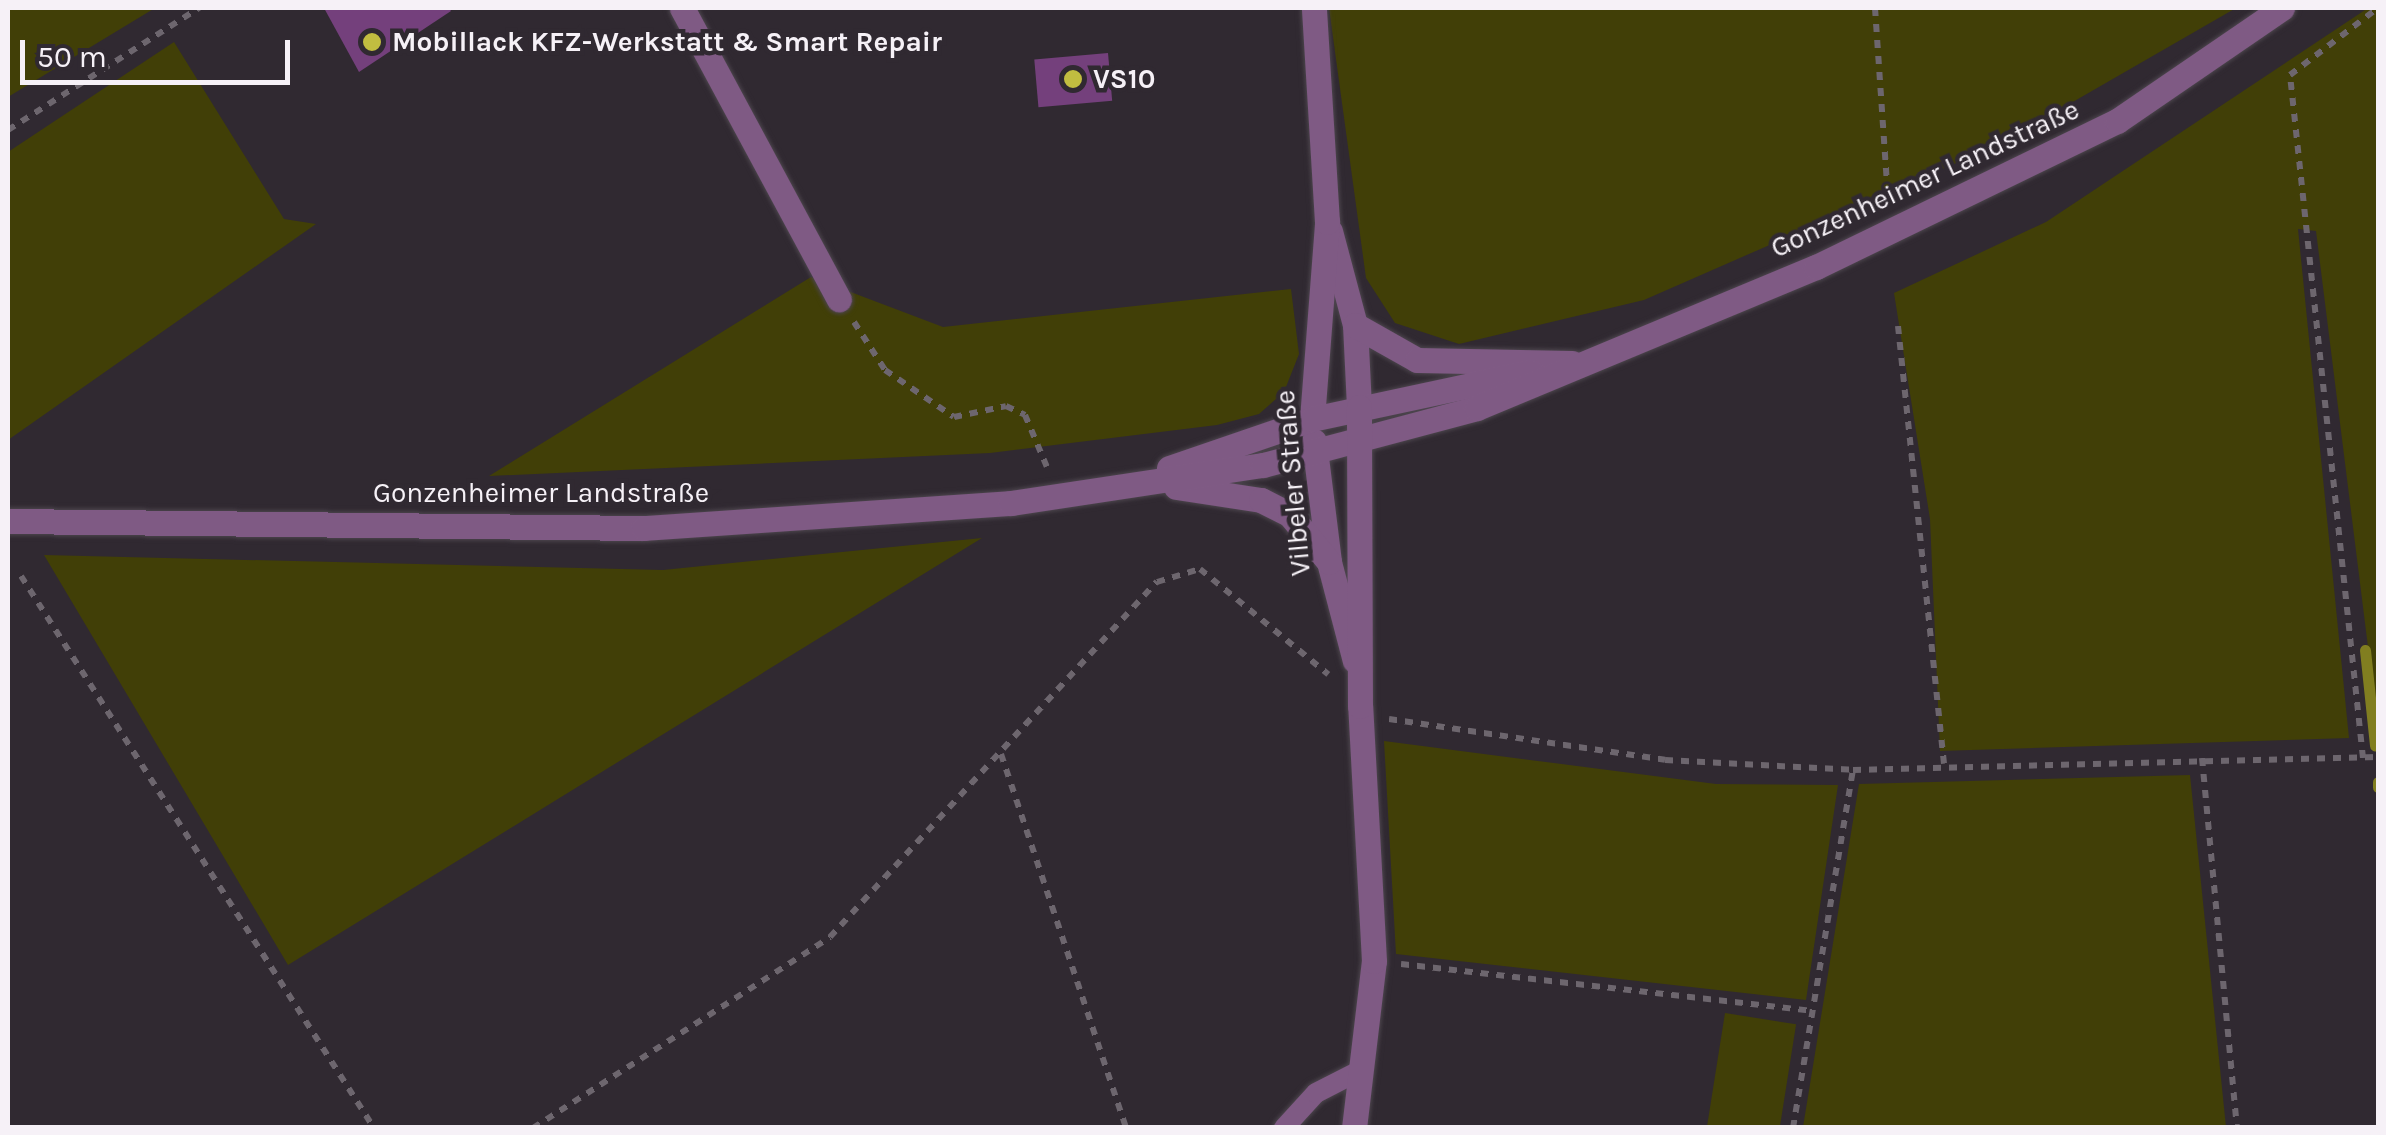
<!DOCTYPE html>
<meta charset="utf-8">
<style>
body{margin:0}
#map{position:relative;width:2386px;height:1135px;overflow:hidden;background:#302931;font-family:Karla,sans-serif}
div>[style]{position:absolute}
.green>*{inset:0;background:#413f07;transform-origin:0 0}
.stream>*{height:11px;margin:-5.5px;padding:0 5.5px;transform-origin:5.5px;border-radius:5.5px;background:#817e20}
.building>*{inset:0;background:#74407c;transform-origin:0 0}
.path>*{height:6px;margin-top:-3px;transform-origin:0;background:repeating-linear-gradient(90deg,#6d666e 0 8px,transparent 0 16px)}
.roads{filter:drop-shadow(0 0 2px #4c454d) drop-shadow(0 0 2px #4c454d)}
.service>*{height:20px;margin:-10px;padding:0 10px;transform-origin:10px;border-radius:10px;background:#7f5a84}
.minor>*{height:25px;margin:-12.5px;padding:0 12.5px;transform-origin:12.5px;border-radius:12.5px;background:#7f5a84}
.tertiary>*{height:25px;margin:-12.5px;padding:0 12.5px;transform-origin:12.5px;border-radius:12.5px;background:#7f5a84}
.dots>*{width:28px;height:28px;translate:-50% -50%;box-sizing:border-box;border:5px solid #302931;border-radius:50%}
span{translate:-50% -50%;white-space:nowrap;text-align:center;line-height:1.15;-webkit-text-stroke:9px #302931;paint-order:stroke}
.poi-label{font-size:28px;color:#f6f1f7;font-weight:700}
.left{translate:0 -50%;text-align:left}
.street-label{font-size:28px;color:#f6f1f7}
.frame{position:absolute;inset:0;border:10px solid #f6f1f7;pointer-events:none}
.scale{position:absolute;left:20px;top:40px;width:270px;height:45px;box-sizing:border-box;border:5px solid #f6f1f7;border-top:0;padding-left:12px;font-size:30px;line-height:35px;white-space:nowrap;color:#f6f1f7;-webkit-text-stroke:8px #302931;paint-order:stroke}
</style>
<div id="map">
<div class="green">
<div style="clip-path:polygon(8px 8px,155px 8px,8px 97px)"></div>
<div style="clip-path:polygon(1329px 8px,2236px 8px,2000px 144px,1644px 300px,1459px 344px,1395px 323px,1366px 278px)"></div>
<div style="clip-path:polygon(2368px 8px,2378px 8px,2378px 727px,2316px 231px,2298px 229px,2349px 738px,1940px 751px,1930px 519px,1894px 293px,2046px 222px)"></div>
<div style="clip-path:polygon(174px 42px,284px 219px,316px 224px,8px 440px,8px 152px)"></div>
<div style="clip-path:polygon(811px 277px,943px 327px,1291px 289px,1299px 354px,1284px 392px,1259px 414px,1217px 425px,990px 453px,489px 476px)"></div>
<div style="clip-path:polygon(982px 538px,288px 965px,44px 555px,663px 570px)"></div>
<div style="clip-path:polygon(1384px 741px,1716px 784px,1838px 785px,1806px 1000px,1396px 954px)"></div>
<div style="clip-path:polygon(2190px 775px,2226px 1127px,1803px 1127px,1859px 784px)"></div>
<div style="left:1725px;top:1013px;width:72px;height:116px;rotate:9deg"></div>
</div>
<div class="stream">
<div style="left:2365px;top:650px;width:96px;rotate:84deg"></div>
<div style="left:2378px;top:782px;width:5px;rotate:90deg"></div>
</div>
<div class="building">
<div style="clip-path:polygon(324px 8px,449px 8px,451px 11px,359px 72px)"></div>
<div style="left:1108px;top:53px;width:48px;height:74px;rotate:85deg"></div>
</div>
<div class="path">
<div style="left:1875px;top:8px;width:176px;rotate:86.1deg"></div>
<div style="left:8px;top:130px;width:227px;rotate:-32.6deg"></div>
<div style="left:854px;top:322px;width:57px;rotate:57.1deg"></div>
<div style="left:885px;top:370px;width:83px;rotate:34.3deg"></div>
<div style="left:954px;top:417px;width:53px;rotate:-11.9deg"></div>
<div style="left:1006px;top:406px;width:21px;rotate:25deg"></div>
<div style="left:1025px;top:415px;width:56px;rotate:67.1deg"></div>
<div style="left:1898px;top:326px;width:440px;rotate:84deg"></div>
<div style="left:21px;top:576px;width:655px;rotate:57.4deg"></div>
<div style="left:1389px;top:719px;width:279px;rotate:8.4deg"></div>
<div style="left:1665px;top:760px;width:188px;rotate:3deg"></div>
<div style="left:1853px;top:770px;width:525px;rotate:-1.42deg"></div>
<div style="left:1001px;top:754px;width:394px;rotate:71.5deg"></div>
<div style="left:2202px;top:758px;width:372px;rotate:84.6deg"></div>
<div style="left:2363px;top:758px;width:687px;rotate:-96.1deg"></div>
<div style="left:2290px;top:75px;width:111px;rotate:-37.3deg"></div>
<div style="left:1401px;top:964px;width:414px;rotate:6.5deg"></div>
<div style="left:533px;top:1128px;width:353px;rotate:-32.7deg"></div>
<div style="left:830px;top:937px;width:483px;rotate:-47.4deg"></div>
<div style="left:1157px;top:582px;width:45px;rotate:-16.8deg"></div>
<div style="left:1200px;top:569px;width:166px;rotate:39.4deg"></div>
<div style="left:1793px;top:1128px;width:363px;rotate:-80.5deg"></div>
</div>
<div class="roads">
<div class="service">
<div style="left:1284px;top:1128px;width:47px;rotate:-47.6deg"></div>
<div style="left:1316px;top:1093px;width:53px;rotate:-27.1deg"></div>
</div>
<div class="minor">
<div style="left:682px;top:8px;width:331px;rotate:61.7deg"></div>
<div style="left:1330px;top:231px;width:97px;rotate:75.1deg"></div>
<div style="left:1355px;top:325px;width:82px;rotate:87.2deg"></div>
<div style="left:1355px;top:325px;width:71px;rotate:29.4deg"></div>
<div style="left:1417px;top:360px;width:155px;rotate:1.1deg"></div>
<div style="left:1312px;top:419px;width:198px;rotate:-85.6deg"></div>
<div style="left:1327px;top:222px;width:214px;rotate:-93.5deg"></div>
</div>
<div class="tertiary">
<div style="left:1314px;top:441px;width:122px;rotate:82.9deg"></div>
<div style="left:1329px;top:562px;width:102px;rotate:75.3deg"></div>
<div style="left:1169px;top:468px;width:151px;rotate:-18.9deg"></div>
<div style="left:1312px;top:419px;width:224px;rotate:-12.1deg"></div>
<div style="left:1176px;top:487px;width:86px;rotate:8.7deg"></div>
<div style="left:1261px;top:500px;width:33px;rotate:27deg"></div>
<div style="left:1290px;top:515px;width:61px;rotate:50.3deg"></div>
<div style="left:8px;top:521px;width:636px;rotate:0.63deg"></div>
<div style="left:644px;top:528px;width:368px;rotate:-3.9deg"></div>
<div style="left:1011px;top:503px;width:255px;rotate:-8.6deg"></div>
<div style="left:1263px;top:465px;width:221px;rotate:-14.9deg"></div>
<div style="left:1477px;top:408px;width:367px;rotate:-22.6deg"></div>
<div style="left:1816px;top:267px;width:335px;rotate:-25.9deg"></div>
<div style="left:2117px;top:121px;width:200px;rotate:-34.4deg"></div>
<div style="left:1354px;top:1128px;width:168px;rotate:-83.2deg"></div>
<div style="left:1374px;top:961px;width:255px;rotate:-93.1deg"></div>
<div style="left:1360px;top:706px;width:299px;rotate:-90.2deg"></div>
</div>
</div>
<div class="dots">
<div style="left:372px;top:42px;background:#c1bd40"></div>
<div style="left:1073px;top:79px;background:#c1bd40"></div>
</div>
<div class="poi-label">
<span class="left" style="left:392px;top:42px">Mobillack KFZ-Werkstatt &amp; Smart Repair</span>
<span class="left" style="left:1093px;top:79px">VS10</span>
</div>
<div class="street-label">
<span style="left:1925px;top:179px;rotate:-25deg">Gonzenheimer Landstraße</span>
<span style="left:1293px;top:483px;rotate:-95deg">Vilbeler Straße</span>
<span style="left:541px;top:493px">Gonzenheimer Landstraße</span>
</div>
<div class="frame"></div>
<div class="scale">50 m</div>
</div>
